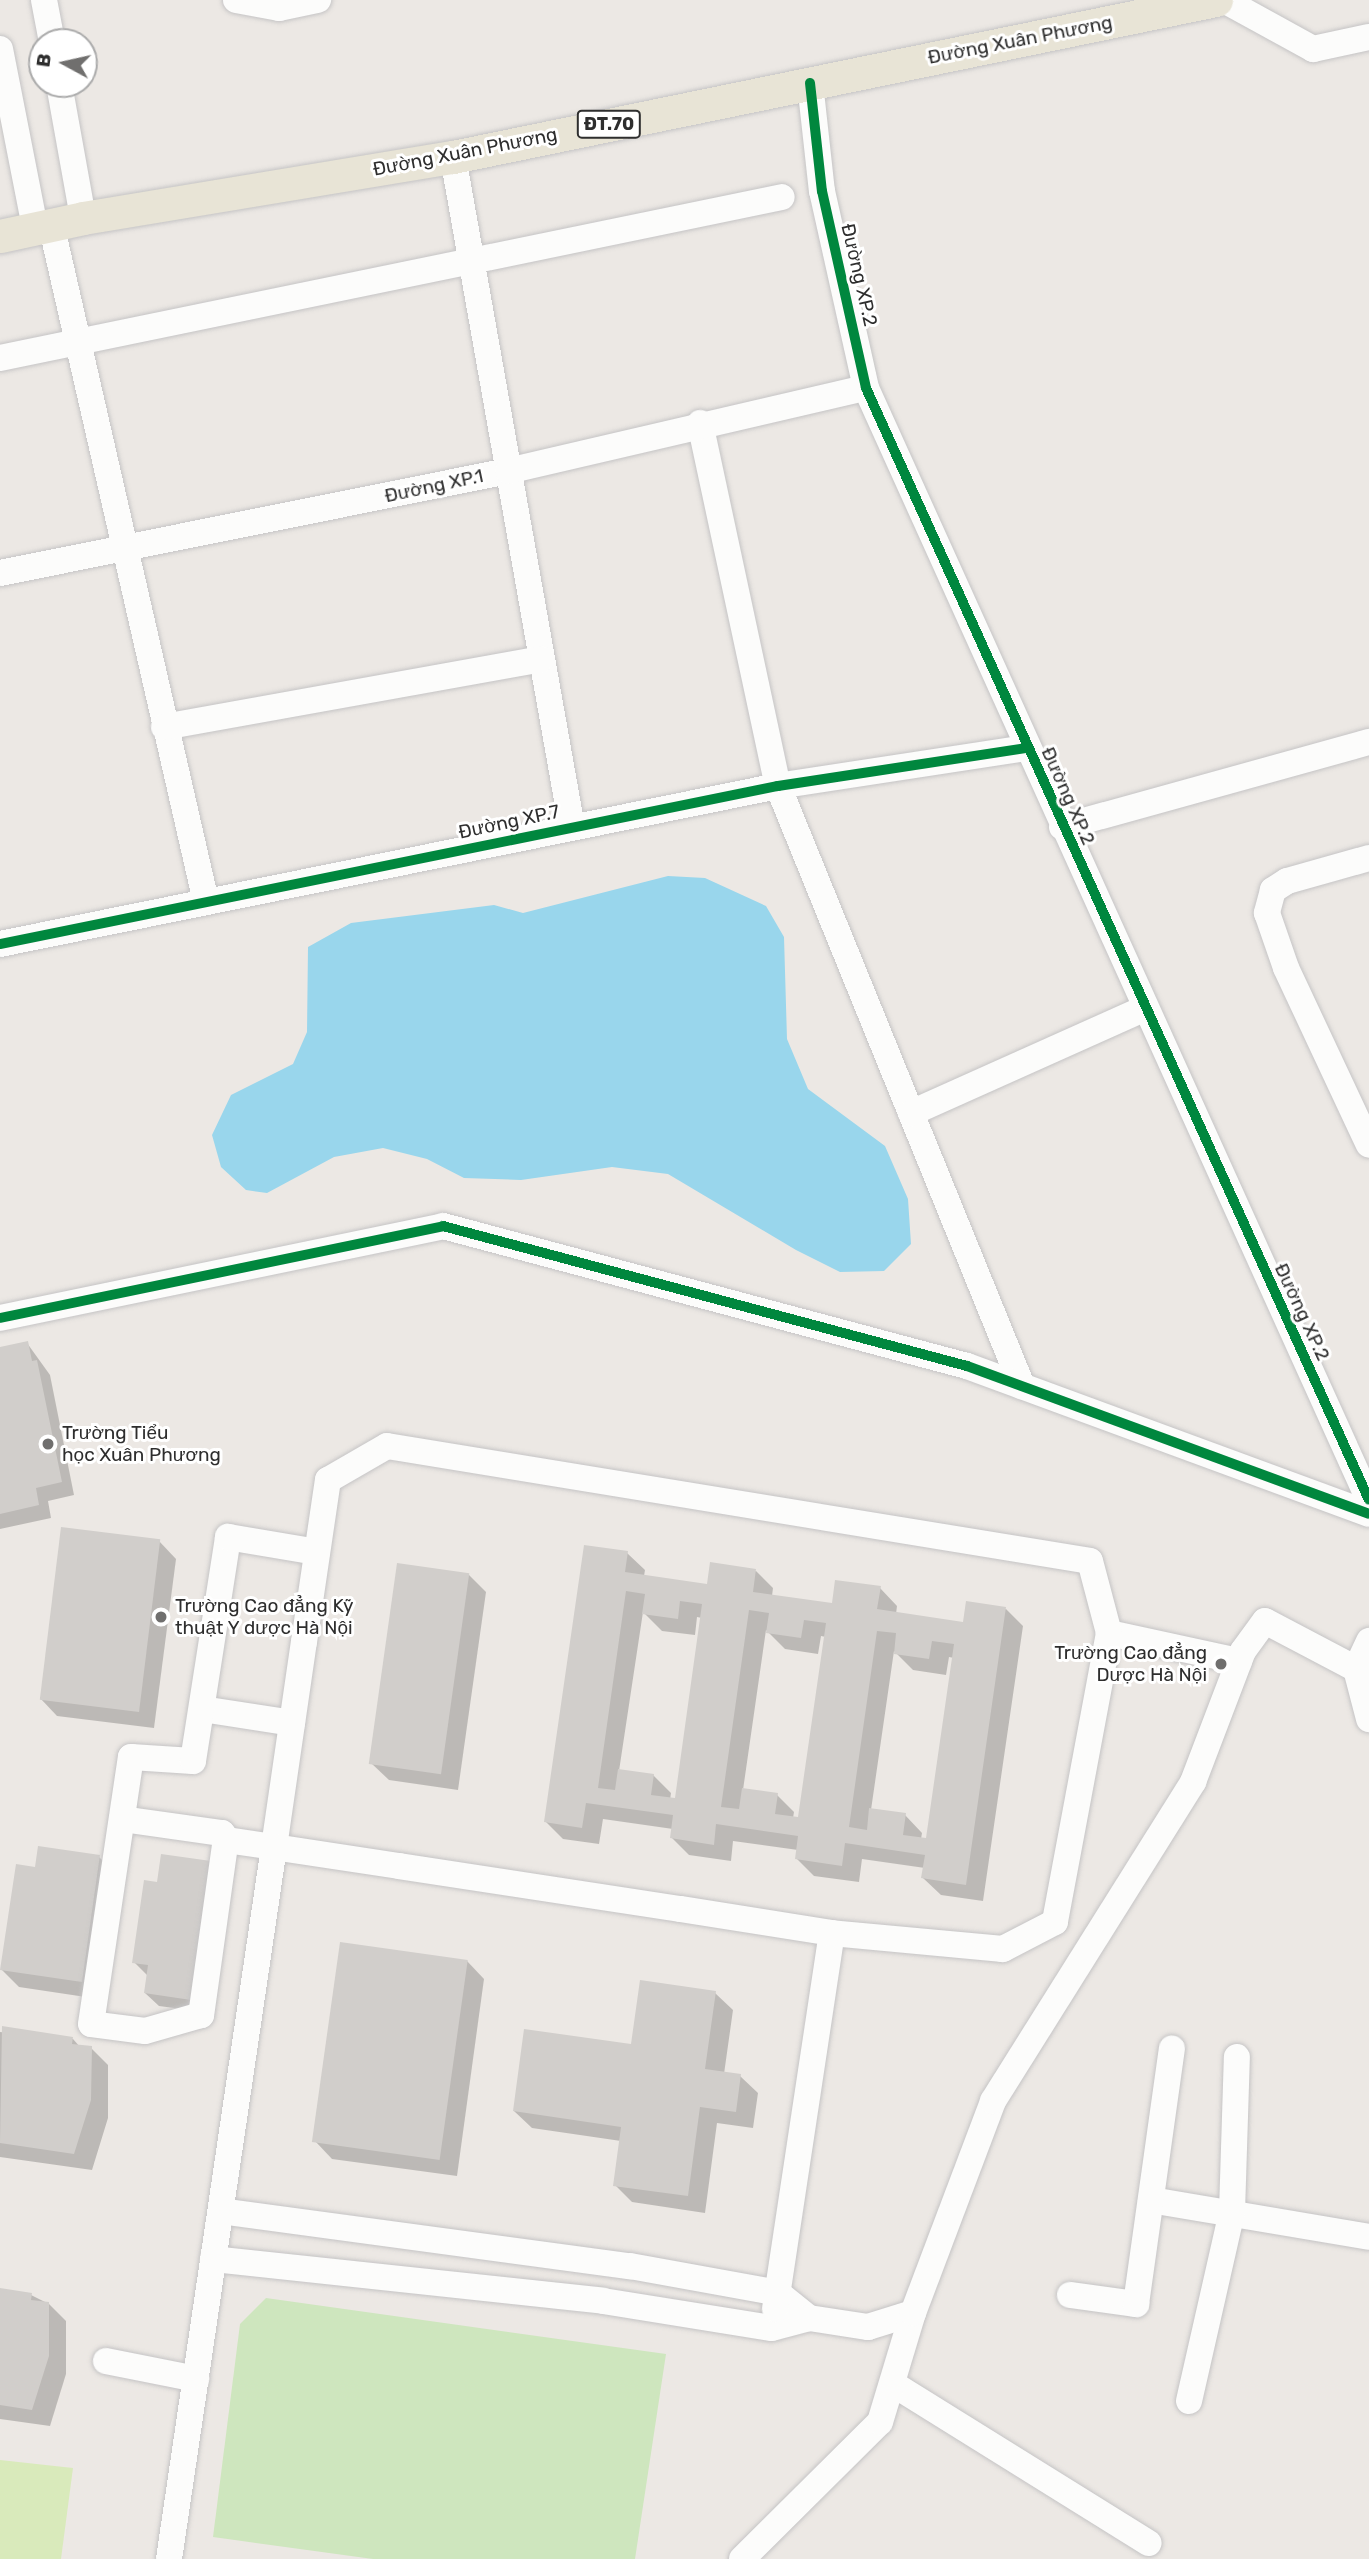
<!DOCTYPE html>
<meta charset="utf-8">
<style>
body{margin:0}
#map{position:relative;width:1369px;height:2559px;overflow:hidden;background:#ece8e4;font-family:Rubik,sans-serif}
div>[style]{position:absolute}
.green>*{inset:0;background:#cee6be}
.pitch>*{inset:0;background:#d9eabb}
.water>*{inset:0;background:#99d6ec}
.shadow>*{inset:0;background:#0003}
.building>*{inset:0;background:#d1cecb;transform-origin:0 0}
.roads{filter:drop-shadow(0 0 2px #c5c4c5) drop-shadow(0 0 2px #c5c4c5)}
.minor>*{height:26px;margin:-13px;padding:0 13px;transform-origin:13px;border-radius:13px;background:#fcfcfb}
.major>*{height:33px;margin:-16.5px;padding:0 16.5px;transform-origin:16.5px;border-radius:16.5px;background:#e8e4d6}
.cycleway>*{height:10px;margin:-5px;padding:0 5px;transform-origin:5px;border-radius:5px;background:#00873e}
.dots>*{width:19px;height:19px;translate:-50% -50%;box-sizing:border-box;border:4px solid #fff;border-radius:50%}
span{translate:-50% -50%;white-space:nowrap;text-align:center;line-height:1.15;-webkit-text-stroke:6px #fff;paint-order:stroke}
.shield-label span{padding:2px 5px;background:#fff;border:2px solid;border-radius:5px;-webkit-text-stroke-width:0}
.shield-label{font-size:18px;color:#2e2e2e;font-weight:700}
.street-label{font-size:19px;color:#2e2e2e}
.poi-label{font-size:19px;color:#2e2e2e}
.left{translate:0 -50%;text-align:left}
.right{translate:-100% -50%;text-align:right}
.north{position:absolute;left:28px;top:28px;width:70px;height:70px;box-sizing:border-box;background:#fff;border:2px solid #ababab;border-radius:50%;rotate:278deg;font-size:19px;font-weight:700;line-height:28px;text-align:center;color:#2e2e2e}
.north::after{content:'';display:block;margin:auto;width:24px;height:32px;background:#706f6e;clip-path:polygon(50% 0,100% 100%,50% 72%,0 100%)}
</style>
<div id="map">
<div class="green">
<div style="clip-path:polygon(266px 2298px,666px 2354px,635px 2559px,373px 2559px,213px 2537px,240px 2324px)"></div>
</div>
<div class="pitch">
<div style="clip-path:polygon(0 2460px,73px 2468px,61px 2559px,0 2559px)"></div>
</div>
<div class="water">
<div style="clip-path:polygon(668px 876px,705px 878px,766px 906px,784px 937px,787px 1039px,808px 1089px,885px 1146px,908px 1199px,911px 1244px,884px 1271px,840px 1272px,796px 1250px,668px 1174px,612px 1167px,521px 1180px,464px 1178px,427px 1159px,383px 1148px,334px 1157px,267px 1193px,246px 1190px,221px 1167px,212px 1135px,231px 1095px,293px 1064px,307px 1032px,308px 947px,351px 923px,494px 905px,523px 913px)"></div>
</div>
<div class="shadow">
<div style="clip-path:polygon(27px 1343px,50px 1375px,74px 1495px,48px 1501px,51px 1518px,0 1529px,0 1348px)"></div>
<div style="clip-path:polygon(159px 1541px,176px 1559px,154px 1728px,57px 1716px,40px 1698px)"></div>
<div style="clip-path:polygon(evenodd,627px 1553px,645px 1570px,644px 1576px,708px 1586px,756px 1571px,773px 1588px,772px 1596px,833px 1605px,880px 1588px,897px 1606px,896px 1614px,964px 1623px,1006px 1609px,1023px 1626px,983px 1901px,941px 1895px,923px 1878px,925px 1868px,862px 1859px,859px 1882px,814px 1876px,797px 1859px,798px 1850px,733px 1841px,731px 1861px,689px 1855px,672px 1838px,673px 1829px,603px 1819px,599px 1844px,563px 1839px,546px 1822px,627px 1553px,643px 1612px,662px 1631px,695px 1635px,697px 1617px,702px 1618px,676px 1800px,670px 1800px,671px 1793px,653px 1775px,619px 1771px,643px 1612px,627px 1553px,766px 1630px,785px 1649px,818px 1654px,821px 1636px,826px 1637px,800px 1819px,793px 1818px,794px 1812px,777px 1795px,743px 1790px,766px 1630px,627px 1553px,894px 1651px,913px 1670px,946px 1675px,949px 1657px,954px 1658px,928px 1840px,921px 1839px,922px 1833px,905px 1815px,871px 1810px,894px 1651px)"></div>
<div style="clip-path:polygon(468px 1574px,486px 1592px,458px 1790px,389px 1780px,371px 1763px)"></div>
<div style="clip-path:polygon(99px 1857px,117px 1875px,99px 1999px,19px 1987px,2px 1970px)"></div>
<div style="clip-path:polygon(158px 1884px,204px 2012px,159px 2006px,145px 1993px,148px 1976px,134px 1962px)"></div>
<div style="clip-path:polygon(467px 1961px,484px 1979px,457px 2176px,332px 2159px,315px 2141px)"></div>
<div style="clip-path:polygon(715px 1993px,733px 2010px,724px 2074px,740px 2076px,758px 2093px,753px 2128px,717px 2123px,705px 2213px,632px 2202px,615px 2185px,621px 2141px,532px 2128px,514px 2111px,633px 2046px)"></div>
<div style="clip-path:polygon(0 2032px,73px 2039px,80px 2047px,91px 2048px,108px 2065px,108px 2118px,92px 2170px,0 2157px)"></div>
<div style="clip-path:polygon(0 2290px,31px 2295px,49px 2304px,66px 2321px,66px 2374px,50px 2426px,0 2419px)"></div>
</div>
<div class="building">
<div style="clip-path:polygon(28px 1341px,32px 1361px,37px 1360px,62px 1482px,36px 1488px,39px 1505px,0 1514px,0 1347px)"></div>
<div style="left:61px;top:1527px;width:100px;height:174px;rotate:7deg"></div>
<div style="clip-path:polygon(evenodd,584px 1545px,628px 1551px,625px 1572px,707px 1584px,710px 1562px,756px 1569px,753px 1592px,832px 1603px,835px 1580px,881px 1586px,877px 1609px,963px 1622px,966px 1601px,1006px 1607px,966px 1885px,921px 1878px,925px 1855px,845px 1843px,842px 1866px,795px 1859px,798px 1836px,716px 1824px,714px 1845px,670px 1838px,673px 1815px,586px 1803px,582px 1828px,544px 1822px,584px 1545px,626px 1591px,645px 1594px,642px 1614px,678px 1619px,680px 1601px,702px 1604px,675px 1798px,651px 1795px,654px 1774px,618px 1769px,615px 1790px,598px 1788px,626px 1591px,584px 1545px,749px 1610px,769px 1613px,766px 1633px,801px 1638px,804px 1620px,826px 1623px,798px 1817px,775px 1814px,778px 1793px,742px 1788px,739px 1809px,721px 1807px,749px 1610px,584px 1545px,877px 1631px,896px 1633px,894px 1654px,929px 1659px,932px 1641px,954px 1644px,926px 1838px,903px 1835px,906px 1813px,869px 1808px,867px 1830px,849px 1827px,877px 1631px)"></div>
<div style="left:397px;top:1563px;width:73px;height:203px;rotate:8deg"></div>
<div style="clip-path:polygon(38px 1846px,100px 1855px,82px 1982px,0 1970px,16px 1864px,35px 1867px)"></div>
<div style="clip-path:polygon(161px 1854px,211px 1861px,191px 2000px,144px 1993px,148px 1965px,132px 1963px,144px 1880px,157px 1882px)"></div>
<div style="left:340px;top:1942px;width:129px;height:202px;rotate:8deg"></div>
<div style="clip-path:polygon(640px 1980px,716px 1991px,705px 2069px,741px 2074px,736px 2112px,700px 2107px,688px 2196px,613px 2186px,621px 2127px,513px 2111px,524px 2029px,631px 2044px)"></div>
<div style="clip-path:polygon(2px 2026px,73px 2037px,72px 2044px,92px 2046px,91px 2100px,74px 2154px,0 2143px)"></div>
<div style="clip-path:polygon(0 2288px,32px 2293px,31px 2300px,49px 2302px,49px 2356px,32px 2410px,0 2405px)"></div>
</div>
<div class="roads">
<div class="minor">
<div style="left:44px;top:0;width:43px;rotate:79.2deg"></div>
<div style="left:236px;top:0;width:44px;rotate:10.5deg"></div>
<div style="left:279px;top:8px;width:40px;rotate:-12deg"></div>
<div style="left:1224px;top:0;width:102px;rotate:28.8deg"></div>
<div style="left:1313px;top:49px;width:57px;rotate:-12.1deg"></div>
<div style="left:0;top:49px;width:182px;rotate:78.9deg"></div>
<div style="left:810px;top:83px;width:109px;rotate:83.7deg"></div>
<div style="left:822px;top:191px;width:202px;rotate:77.4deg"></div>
<div style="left:866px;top:388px;width:1220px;rotate:65.66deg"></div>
<div style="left:59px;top:84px;width:136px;rotate:79.8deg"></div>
<div style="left:453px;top:157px;width:681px;rotate:79.94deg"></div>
<div style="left:51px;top:224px;width:695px;rotate:77.12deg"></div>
<div style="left:0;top:358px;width:798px;rotate:-11.63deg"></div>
<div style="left:700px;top:423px;width:371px;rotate:77.9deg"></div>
<div style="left:778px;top:786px;width:648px;rotate:67.87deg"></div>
<div style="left:0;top:573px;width:518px;rotate:-11.35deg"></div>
<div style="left:508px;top:471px;width:367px;rotate:-13.1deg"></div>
<div style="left:164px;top:727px;width:383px;rotate:-10.2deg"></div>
<div style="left:1062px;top:827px;width:319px;rotate:-15.5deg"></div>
<div style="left:1369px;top:858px;width:85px;rotate:164.3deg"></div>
<div style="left:1287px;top:881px;width:17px;rotate:147deg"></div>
<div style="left:1273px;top:890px;width:24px;rotate:105deg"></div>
<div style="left:1267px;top:913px;width:58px;rotate:70.9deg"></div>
<div style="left:1286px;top:968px;width:195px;rotate:64.9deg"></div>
<div style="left:0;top:944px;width:794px;rotate:-11.48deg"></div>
<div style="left:778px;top:786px;width:252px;rotate:-8.7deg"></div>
<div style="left:911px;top:1113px;width:254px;rotate:-24.1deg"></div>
<div style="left:0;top:1318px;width:452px;rotate:-11.7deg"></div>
<div style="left:443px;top:1226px;width:542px;rotate:14.96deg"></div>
<div style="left:967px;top:1366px;width:428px;rotate:20.2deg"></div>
<div style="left:1109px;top:1633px;width:133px;rotate:12.2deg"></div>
<div style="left:1356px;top:1669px;width:52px;rotate:75.4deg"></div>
<div style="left:1356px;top:1669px;width:31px;rotate:-65deg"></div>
<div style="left:202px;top:1709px;width:91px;rotate:8.8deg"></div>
<div style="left:122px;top:1819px;width:101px;rotate:8deg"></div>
<div style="left:222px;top:1833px;width:6px;rotate:51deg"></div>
<div style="left:226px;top:1838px;width:179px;rotate:98deg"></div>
<div style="left:201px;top:2015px;width:58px;rotate:164.1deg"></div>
<div style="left:145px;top:2031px;width:54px;rotate:-172.6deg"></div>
<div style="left:91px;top:2024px;width:270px;rotate:-81.5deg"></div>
<div style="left:131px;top:1757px;width:62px;rotate:3.7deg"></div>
<div style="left:193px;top:1761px;width:227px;rotate:-81.1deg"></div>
<div style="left:228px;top:1537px;width:90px;rotate:9.6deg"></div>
<div style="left:1151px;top:2200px;width:221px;rotate:9.6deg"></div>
<div style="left:221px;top:2211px;width:413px;rotate:7.7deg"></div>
<div style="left:630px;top:2266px;width:150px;rotate:10.3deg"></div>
<div style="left:778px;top:2293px;width:40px;rotate:39deg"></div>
<div style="left:213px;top:2259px;width:392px;rotate:6.1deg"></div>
<div style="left:603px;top:2301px;width:171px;rotate:9.1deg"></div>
<div style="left:772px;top:2328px;width:38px;rotate:-15deg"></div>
<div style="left:809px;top:2318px;width:60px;rotate:8.7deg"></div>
<div style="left:868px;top:2327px;width:47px;rotate:-17.3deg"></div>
<div style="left:1070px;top:2295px;width:67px;rotate:7.8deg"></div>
<div style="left:1136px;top:2304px;width:258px;rotate:-82deg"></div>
<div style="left:775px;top:2309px;width:380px;rotate:-81.4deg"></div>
<div style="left:106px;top:2361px;width:92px;rotate:11.3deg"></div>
<div style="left:893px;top:2384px;width:301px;rotate:31.9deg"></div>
<div style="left:1189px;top:2401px;width:194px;rotate:-77.2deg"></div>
<div style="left:1232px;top:2212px;width:155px;rotate:-88.2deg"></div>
<div style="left:169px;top:2559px;width:720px;rotate:-81.61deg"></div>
<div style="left:274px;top:1847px;width:207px;rotate:-81.7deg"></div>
<div style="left:304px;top:1642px;width:164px;rotate:-81.6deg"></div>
<div style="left:328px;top:1480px;width:68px;rotate:-30deg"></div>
<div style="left:387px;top:1446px;width:712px;rotate:9.29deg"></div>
<div style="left:1090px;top:1561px;width:74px;rotate:75.2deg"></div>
<div style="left:1109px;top:1633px;width:294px;rotate:100.6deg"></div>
<div style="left:1055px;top:1922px;width:59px;rotate:152.6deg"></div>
<div style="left:1003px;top:1949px;width:172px;rotate:-174.7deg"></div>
<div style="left:832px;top:1933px;width:154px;rotate:-171deg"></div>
<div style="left:680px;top:1909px;width:284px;rotate:-171.3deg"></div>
<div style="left:399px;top:1866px;width:126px;rotate:-171.4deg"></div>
<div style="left:274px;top:1847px;width:49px;rotate:-171.7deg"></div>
<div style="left:742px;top:2559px;width:194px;rotate:-44.8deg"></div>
<div style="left:880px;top:2422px;width:114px;rotate:-73.2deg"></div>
<div style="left:913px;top:2313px;width:227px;rotate:-69.3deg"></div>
<div style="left:993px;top:2101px;width:377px;rotate:-57.9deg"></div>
<div style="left:1193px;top:1782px;width:140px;rotate:-69.1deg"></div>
<div style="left:1243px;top:1651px;width:37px;rotate:-54deg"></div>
<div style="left:1265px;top:1621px;width:103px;rotate:27.8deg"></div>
</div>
<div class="major">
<div style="left:0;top:236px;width:85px;rotate:-12.2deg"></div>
<div style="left:83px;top:218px;width:375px;rotate:-9.4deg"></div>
<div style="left:453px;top:157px;width:779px;rotate:-11.63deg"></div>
</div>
</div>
<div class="cycleway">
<div style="left:810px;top:83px;width:109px;rotate:83.7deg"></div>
<div style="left:822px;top:191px;width:202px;rotate:77.4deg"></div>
<div style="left:866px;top:388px;width:1220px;rotate:65.66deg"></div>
<div style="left:0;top:944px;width:794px;rotate:-11.48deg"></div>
<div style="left:778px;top:786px;width:252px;rotate:-8.7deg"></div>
<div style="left:0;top:1318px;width:452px;rotate:-11.7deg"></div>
<div style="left:443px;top:1226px;width:542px;rotate:14.96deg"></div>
<div style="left:967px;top:1366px;width:428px;rotate:20.2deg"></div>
</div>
<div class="dots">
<div style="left:48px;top:1444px;background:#706f6e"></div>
<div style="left:161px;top:1617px;background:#706f6e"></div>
<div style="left:1221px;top:1664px;background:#706f6e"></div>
</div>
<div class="shield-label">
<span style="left:609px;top:124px">ĐT.70</span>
</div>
<div class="street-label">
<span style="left:1020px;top:40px;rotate:-11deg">Đường Xuân Phương</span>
<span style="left:465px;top:152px;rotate:-11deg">Đường Xuân Phương</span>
<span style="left:859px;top:275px;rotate:77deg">Đường XP.2</span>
<span style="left:434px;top:486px;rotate:-12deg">Đường XP.1</span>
<span style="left:1068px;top:796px;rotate:66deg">Đường XP.2</span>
<span style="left:509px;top:822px;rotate:-12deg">Đường XP.7</span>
<span style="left:1302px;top:1312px;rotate:65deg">Đường XP.2</span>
</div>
<div class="poi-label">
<span class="left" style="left:62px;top:1444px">Trường Tiểu<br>học Xuân Phương</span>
<span class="left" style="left:175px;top:1617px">Trường Cao đẳng Kỹ<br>thuật Y dược Hà Nội</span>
<span class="right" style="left:1207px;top:1664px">Trường Cao đẳng<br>Dược Hà Nội</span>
</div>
<div class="north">B</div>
</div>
